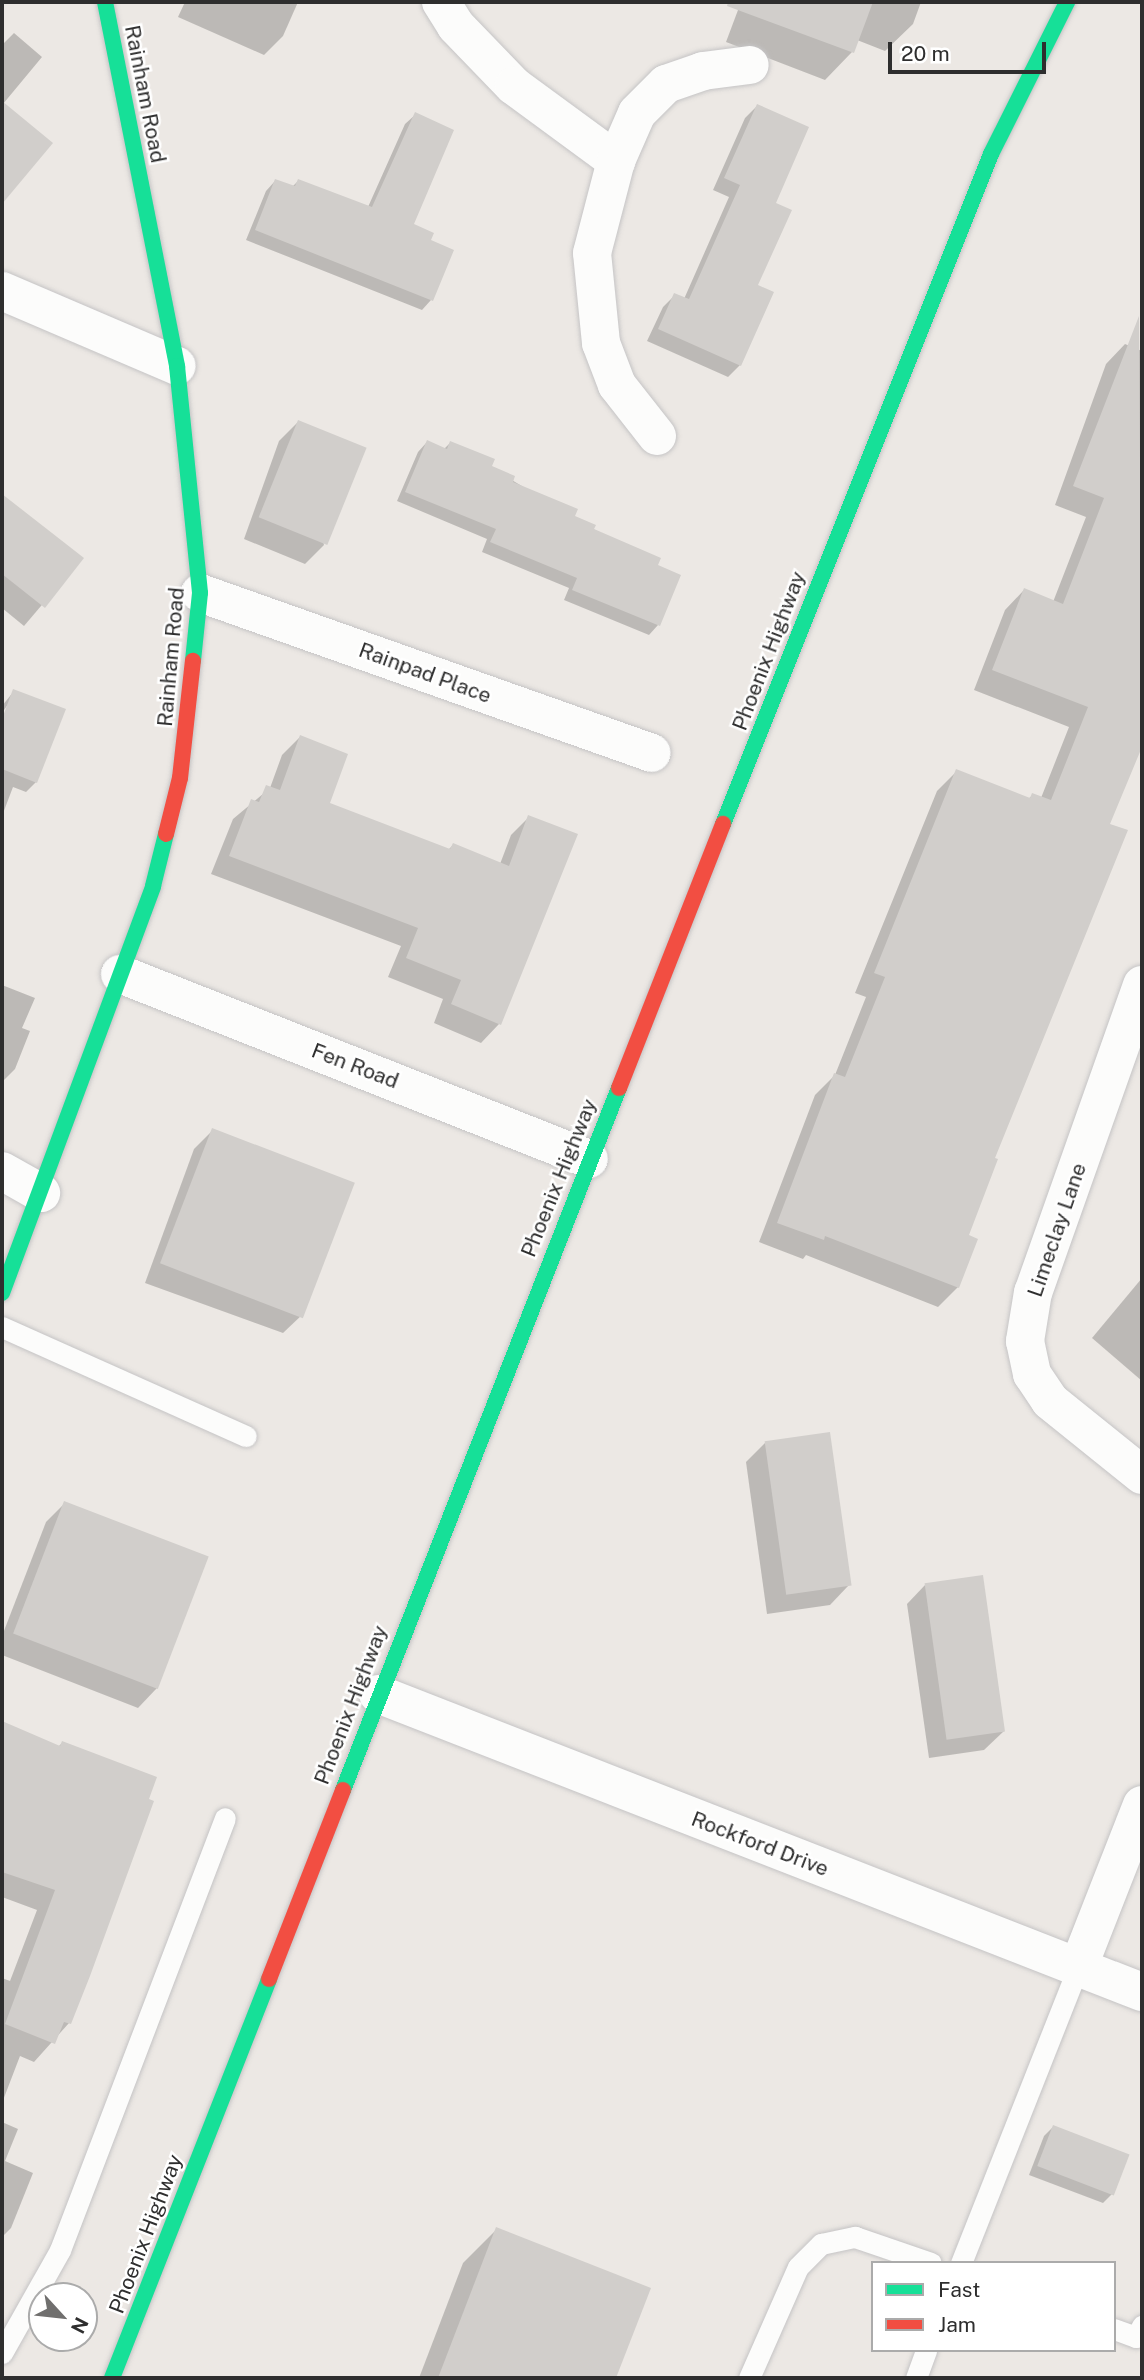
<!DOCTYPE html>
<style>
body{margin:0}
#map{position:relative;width:1144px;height:2380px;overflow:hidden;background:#ece8e4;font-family:"Public Sans",sans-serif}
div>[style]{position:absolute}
.shadow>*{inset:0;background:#0003}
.building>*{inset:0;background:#d1cecb;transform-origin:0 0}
.roads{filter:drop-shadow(0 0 2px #c5c4c5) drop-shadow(0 0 2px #c5c4c5)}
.lane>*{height:21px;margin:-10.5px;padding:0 10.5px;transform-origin:10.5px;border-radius:10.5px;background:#fcfcfb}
.street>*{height:38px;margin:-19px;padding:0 19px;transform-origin:19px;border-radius:19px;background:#fcfcfb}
.fast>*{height:16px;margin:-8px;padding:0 8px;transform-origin:8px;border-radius:8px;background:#16e098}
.jam>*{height:16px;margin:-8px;padding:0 8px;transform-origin:8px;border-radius:8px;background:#f24e42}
span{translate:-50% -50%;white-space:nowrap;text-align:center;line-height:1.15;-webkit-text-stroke:5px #fff;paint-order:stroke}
.street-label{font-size:21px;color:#2e2e2e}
.frame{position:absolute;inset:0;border:4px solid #2e2e2e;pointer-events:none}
.legend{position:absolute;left:871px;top:2261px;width:245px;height:91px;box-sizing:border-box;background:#fff;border:2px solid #ababab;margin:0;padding:9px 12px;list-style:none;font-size:21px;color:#2e2e2e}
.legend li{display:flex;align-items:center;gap:14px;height:35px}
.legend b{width:35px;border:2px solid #ababab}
.north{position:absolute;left:28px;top:2282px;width:70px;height:70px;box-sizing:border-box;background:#fff;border:2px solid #ababab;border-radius:50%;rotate:117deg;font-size:19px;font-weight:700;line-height:28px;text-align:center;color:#2e2e2e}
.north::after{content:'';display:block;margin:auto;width:24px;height:32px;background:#706f6e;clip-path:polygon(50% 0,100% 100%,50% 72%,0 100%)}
.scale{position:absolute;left:888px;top:42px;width:158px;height:32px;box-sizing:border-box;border:4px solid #2e2e2e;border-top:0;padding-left:9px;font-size:21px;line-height:24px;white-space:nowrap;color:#2e2e2e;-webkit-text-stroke:5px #fff;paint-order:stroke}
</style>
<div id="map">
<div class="shadow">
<div style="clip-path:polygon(185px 2px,298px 2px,283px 36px,264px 55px,178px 17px)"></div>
<div style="clip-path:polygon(741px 2px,921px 2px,913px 24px,885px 51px,857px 40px,852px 52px,825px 80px,726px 42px)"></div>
<div style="clip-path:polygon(14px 33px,42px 57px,3px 104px,10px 191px,2px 200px,2px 45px)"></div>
<div style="clip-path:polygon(757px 106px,773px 204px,740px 365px,728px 377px,647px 341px,663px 307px,675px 295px,684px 299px,729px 197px,713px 190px,745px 118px)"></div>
<div style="clip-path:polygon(415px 115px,412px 225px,429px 240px,431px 300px,422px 310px,246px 240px,266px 191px,275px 181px,292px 187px,298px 181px,368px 207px,405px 124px)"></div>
<div style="clip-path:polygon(1125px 344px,1142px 351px,1142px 752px,1139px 751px,1108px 825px,967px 1236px,958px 1287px,938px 1307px,806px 1255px,803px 1259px,759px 1242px,815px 1095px,835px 1075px,866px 997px,855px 993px,937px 791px,956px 772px,1028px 799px,1033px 795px,1041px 798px,1069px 727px,974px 690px,1005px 610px,1024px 590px,1053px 602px,1086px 517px,1055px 505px,1106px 364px)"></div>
<div style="clip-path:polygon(298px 422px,324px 545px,305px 564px,244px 539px,279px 441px)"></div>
<div style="clip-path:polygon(427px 442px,444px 449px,450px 443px,655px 566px,658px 625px,649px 635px,564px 600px,569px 588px,482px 552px,487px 539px,397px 501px,418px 452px)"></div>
<div style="clip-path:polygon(2px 496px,81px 559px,24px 626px,2px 608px)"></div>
<div style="clip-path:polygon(14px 691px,36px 782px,26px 792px,13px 787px,2px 816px,2px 723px,11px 700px,2px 713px,2px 706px)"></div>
<div style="clip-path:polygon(300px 737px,328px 804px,448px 850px,453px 845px,500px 864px,511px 835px,529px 817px,576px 835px,499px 1024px,481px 1043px,434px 1023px,443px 999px,388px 977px,401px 946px,211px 874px,233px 819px,270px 788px,282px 755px)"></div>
<div style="clip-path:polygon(2px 985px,35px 998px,22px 1028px,30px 1031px,15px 1069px,2px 1082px)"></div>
<div style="clip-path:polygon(213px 1130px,303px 1314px,283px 1333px,145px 1283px,194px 1149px)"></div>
<div style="clip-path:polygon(1142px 1278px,1142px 1381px,1092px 1338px)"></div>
<div style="clip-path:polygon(765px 1443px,849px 1585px,830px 1605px,767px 1614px,746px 1462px)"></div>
<div style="clip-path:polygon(65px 1503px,157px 1688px,138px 1708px,2px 1655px,2px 1636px,46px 1522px)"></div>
<div style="clip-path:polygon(926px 1584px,1004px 1731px,984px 1750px,929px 1758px,907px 1604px)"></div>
<div style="clip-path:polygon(2px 1723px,58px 1747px,62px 1743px,69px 2023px,34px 2062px,20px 2056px,2px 2103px,2px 1978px,10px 1981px,37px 1910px,2px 1897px)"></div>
<div style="clip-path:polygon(2px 2122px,18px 2129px,5px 2161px,33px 2173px,11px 2228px,2px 2237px)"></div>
<div style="clip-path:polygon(1053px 2127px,1112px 2194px,1103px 2203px,1029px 2175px,1044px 2136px)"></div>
<div style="clip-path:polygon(497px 2229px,649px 2289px,614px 2378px,419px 2378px,463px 2263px)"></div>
</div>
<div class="building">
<div style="clip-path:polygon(728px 2px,873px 2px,854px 53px,727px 6px)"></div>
<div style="clip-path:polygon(2px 101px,53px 143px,2px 204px)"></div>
<div style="clip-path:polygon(757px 104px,809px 127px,776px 203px,792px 210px,758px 285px,774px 292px,741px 366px,658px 329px,674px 293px,689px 299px,740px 185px,724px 178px)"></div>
<div style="clip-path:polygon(415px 112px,454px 130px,414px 224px,434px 233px,431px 240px,454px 250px,433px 301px,255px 230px,275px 179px,295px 186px,298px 179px,372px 207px)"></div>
<div style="clip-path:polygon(1139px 316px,1142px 747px,1110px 824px,1128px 830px,995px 1158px,998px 1159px,969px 1235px,978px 1239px,959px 1288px,825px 1236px,824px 1240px,777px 1223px,834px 1073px,845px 1077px,885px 977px,874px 973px,956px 769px,1030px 798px,1032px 793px,1051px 800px,1088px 707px,992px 670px,1024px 588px,1063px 604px,1104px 498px,1073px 486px)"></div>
<div style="left:298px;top:420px;width:74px;height:105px;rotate:22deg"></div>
<div style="clip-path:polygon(427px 440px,447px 449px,450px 441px,495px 459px,492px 466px,515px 476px,513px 482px,578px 509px,575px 516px,596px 525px,594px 529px,661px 558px,658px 565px,681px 575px,660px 626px,572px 590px,577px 578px,490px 542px,496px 529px,405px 492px)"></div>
<div style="clip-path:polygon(2px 494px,84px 558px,45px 608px,2px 574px)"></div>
<div style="clip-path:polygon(13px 689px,66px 709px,37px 783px,2px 769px,2px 719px)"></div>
<div style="clip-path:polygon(300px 735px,348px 754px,330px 803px,450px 849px,453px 843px,509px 866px,528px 815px,578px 834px,501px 1025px,451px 1004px,461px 980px,406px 958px,418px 928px,229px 856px,251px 799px,259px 802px,266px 785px,280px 790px)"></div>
<div style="left:212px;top:1128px;width:153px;height:145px;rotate:21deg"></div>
<div style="left:830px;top:1432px;width:155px;height:66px;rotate:82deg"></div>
<div style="left:64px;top:1501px;width:155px;height:142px;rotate:21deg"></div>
<div style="left:983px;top:1575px;width:158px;height:59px;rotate:82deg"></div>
<div style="clip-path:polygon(2px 1721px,60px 1746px,62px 1741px,157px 1777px,149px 1799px,154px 1801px,90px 1976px,71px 2024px,64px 2022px,55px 2044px,5px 2024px,55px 1890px,2px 1872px)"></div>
<div style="left:1053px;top:2125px;width:82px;height:44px;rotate:21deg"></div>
<div style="clip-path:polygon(496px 2227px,651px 2288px,616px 2378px,438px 2378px)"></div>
</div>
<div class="roads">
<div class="lane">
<div style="left:2px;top:1327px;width:267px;rotate:24.1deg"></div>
<div style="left:961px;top:2263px;width:317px;rotate:-68.4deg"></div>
<div style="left:1114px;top:2329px;width:23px;rotate:20deg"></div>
<div style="left:1136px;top:2337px;width:13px;rotate:-61deg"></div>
<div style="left:2px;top:2353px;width:118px;rotate:-60.6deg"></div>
<div style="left:60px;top:2250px;width:462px;rotate:-69.1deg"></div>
<div style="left:749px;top:2378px;width:121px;rotate:-66.2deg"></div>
<div style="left:798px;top:2267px;width:33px;rotate:-45deg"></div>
<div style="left:821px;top:2244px;width:35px;rotate:-12deg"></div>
<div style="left:855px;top:2237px;width:80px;rotate:18.9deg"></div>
<div style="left:916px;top:2378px;width:30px;rotate:-70deg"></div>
</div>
<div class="street">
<div style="left:441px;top:2px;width:28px;rotate:58deg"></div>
<div style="left:456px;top:26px;width:83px;rotate:46deg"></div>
<div style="left:514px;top:86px;width:127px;rotate:36.3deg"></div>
<div style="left:2px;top:291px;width:190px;rotate:23.2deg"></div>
<div style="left:657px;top:436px;width:65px;rotate:-128.1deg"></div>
<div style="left:617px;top:385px;width:45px;rotate:-110.9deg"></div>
<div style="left:601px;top:343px;width:90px;rotate:-95.7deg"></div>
<div style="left:592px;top:253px;width:95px;rotate:-75.4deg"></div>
<div style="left:616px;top:161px;width:52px;rotate:-66.4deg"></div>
<div style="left:637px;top:113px;width:41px;rotate:-45deg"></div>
<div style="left:666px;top:84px;width:39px;rotate:-19deg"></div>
<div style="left:703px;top:71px;width:47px;rotate:-7.3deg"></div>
<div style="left:200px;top:593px;width:479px;rotate:19.5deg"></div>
<div style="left:120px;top:974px;width:504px;rotate:21.53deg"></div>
<div style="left:1142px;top:985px;width:326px;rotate:109.5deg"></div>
<div style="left:1033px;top:1292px;width:50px;rotate:99.3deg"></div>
<div style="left:1025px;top:1341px;width:34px;rotate:78deg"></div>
<div style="left:1032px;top:1374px;width:32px;rotate:56deg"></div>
<div style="left:1050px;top:1401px;width:118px;rotate:38.8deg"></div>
<div style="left:2px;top:1171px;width:45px;rotate:29.4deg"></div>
<div style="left:378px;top:1694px;width:820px;rotate:21.31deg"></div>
<div style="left:1078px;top:1968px;width:175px;rotate:-68.6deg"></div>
</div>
<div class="fast">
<div style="left:105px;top:2px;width:371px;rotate:78.8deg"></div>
<div style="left:177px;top:366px;width:228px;rotate:84.2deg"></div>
<div style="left:200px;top:593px;width:68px;rotate:95.9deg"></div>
<div style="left:723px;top:824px;width:722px;rotate:-68.2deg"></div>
<div style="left:991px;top:154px;width:170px;rotate:-63.4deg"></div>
<div style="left:2px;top:1293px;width:434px;rotate:-69.6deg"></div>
<div style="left:153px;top:886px;width:54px;rotate:-76deg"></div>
<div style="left:343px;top:1790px;width:754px;rotate:-68.54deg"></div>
<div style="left:112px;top:2378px;width:429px;rotate:-68.5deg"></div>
</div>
<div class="jam">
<div style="left:166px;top:834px;width:58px;rotate:-76deg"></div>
<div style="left:180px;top:778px;width:118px;rotate:-83.7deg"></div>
<div style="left:619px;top:1088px;width:284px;rotate:-68.5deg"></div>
<div style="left:269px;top:1979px;width:203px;rotate:-68.6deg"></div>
</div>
</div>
<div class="street-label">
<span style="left:145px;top:94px;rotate:79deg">Rainham Road</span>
<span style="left:769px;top:651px;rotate:-69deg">Phoenix Highway</span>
<span style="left:171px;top:657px;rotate:-85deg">Rainham Road</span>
<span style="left:425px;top:673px;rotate:20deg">Rainpad Place</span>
<span style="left:355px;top:1066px;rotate:21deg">Fen Road</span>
<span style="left:559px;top:1178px;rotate:-68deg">Phoenix Highway</span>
<span style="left:1057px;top:1230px;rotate:-71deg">Limeclay Lane</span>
<span style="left:351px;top:1705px;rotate:-69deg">Phoenix Highway</span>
<span style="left:760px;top:1844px;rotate:21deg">Rockford Drive</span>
<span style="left:146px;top:2234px;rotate:-69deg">Phoenix Highway</span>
</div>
<div class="frame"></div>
<ul class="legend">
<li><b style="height:9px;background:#16e098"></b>Fast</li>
<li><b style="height:9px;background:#f24e42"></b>Jam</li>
</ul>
<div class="north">N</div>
<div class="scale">20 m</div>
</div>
